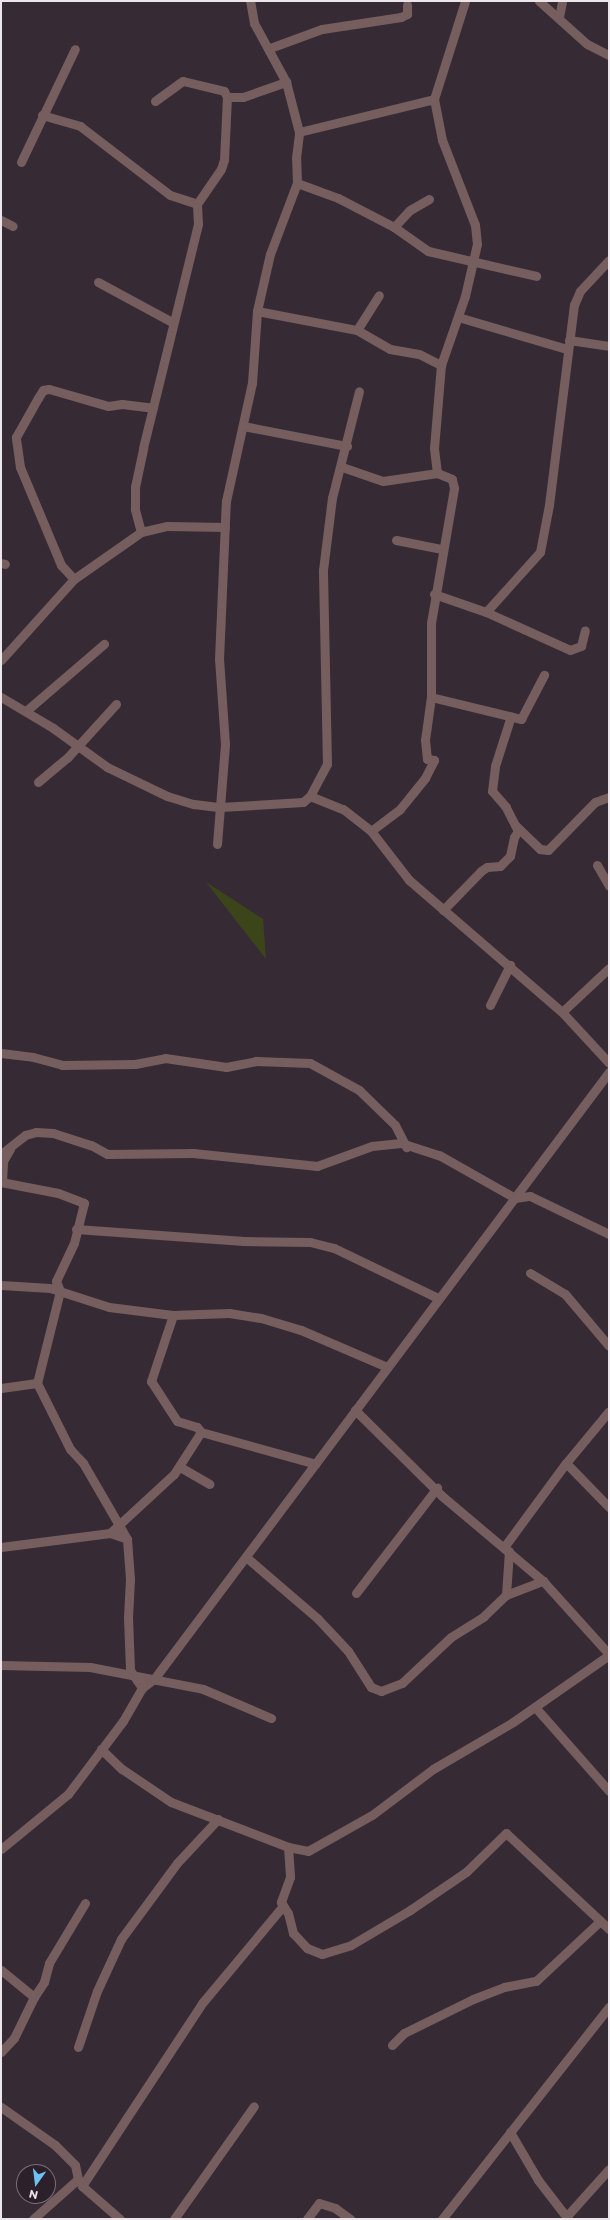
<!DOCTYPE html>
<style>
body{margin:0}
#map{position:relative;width:610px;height:2220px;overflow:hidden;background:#362b35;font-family:Montserrat,sans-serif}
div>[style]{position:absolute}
.green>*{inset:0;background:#3c4519}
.minor>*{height:9px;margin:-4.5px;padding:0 4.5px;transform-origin:4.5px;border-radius:4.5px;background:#765e5f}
span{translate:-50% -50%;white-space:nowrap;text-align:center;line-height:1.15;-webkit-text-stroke:4px #2c212b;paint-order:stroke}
.frame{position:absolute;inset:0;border:2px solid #ece5eb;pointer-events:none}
.north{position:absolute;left:16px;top:2164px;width:40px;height:40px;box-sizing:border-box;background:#2c212b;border:1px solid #796f78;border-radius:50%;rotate:194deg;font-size:11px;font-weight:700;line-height:16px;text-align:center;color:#ece5eb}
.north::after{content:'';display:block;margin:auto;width:14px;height:18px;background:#6dc2f3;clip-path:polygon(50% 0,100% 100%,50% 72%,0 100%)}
</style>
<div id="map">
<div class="green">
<div style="clip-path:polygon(206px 882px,263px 919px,266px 959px)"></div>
</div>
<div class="minor">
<div style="left:539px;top:1px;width:64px;rotate:41.9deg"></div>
<div style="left:587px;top:44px;width:25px;rotate:27deg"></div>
<div style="left:559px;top:17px;width:16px;rotate:-79deg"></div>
<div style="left:270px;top:48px;width:55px;rotate:-20.1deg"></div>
<div style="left:322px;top:29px;width:80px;rotate:-8.6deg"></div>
<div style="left:401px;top:17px;width:7px;rotate:-27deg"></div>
<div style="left:407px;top:14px;width:9px;rotate:-90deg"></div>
<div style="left:155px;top:101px;width:34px;rotate:-36deg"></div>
<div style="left:183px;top:81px;width:42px;rotate:13.7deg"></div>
<div style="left:224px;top:91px;width:7px;rotate:63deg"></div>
<div style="left:227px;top:97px;width:16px"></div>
<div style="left:243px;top:97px;width:46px;rotate:-19.2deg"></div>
<div style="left:42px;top:115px;width:40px;rotate:16deg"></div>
<div style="left:80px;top:126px;width:113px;rotate:37.5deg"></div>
<div style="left:170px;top:195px;width:28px;rotate:18deg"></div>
<div style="left:299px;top:132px;width:139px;rotate:-13.7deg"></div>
<div style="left:21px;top:162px;width:125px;rotate:-64.5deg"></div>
<div style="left:297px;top:183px;width:44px;rotate:20.1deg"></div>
<div style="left:338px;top:198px;width:63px;rotate:27.4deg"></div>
<div style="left:394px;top:227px;width:42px;rotate:35.2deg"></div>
<div style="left:428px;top:251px;width:111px;rotate:13deg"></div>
<div style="left:1px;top:220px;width:13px;rotate:27deg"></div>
<div style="left:394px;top:227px;width:23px;rotate:-47deg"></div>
<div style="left:410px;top:210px;width:22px;rotate:-30deg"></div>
<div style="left:98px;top:282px;width:84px;rotate:28.4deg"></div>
<div style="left:257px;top:311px;width:102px;rotate:10.8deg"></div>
<div style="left:357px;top:330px;width:38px;rotate:30deg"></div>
<div style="left:390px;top:349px;width:29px;rotate:10deg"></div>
<div style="left:419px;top:354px;width:25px;rotate:27deg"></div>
<div style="left:458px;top:317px;width:114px;rotate:16.4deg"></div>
<div style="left:357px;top:330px;width:41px;rotate:-57.8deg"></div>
<div style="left:569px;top:340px;width:40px;rotate:8.5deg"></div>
<div style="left:243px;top:426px;width:106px;rotate:10.9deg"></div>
<div style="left:342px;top:467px;width:43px;rotate:18.9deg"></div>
<div style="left:383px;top:481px;width:55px;rotate:-8.4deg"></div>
<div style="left:141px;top:532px;width:24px;rotate:-105deg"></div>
<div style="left:135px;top:509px;width:22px;rotate:-90deg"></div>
<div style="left:135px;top:487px;width:40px;rotate:-78deg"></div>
<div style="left:143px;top:448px;width:231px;rotate:-76.2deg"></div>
<div style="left:198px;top:224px;width:20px;rotate:-93deg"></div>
<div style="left:197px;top:204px;width:42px;rotate:-55.6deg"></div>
<div style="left:221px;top:169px;width:9px;rotate:-72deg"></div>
<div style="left:224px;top:160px;width:63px;rotate:-87.3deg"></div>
<div style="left:396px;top:540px;width:47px;rotate:11.1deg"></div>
<div style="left:1px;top:563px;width:4px;rotate:14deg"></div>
<div style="left:74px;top:579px;width:19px;rotate:-133deg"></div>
<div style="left:61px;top:565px;width:106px;rotate:-112.7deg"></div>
<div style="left:20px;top:467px;width:30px;rotate:-98deg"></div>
<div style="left:16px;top:437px;width:45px;rotate:-60.6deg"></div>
<div style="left:38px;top:398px;width:9px;rotate:-58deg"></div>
<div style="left:43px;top:390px;width:6px;rotate:-9deg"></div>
<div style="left:49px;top:389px;width:61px;rotate:16.1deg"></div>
<div style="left:108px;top:406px;width:14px;rotate:-8deg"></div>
<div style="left:122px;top:404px;width:31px;rotate:7deg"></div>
<div style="left:434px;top:594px;width:55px;rotate:19.1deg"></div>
<div style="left:486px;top:612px;width:92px;rotate:24.3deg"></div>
<div style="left:570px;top:650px;width:12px;rotate:-20deg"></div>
<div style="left:581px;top:646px;width:16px;rotate:-76deg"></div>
<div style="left:486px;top:612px;width:81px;rotate:-48deg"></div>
<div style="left:540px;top:552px;width:48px;rotate:-79.2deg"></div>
<div style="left:549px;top:505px;width:202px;rotate:-82.9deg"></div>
<div style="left:574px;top:305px;width:15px;rotate:-67deg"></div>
<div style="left:580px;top:291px;width:42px;rotate:-46.9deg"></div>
<div style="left:1px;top:660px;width:109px;rotate:-48deg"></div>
<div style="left:74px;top:579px;width:82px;rotate:-35deg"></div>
<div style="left:141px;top:532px;width:27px;rotate:-13deg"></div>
<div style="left:167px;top:526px;width:58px;rotate:1deg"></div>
<div style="left:1px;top:697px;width:61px;rotate:30.8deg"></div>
<div style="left:53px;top:728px;width:67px;rotate:35.8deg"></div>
<div style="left:107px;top:767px;width:67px;rotate:25.8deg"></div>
<div style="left:167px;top:796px;width:28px;rotate:17deg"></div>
<div style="left:194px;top:804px;width:26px;rotate:7deg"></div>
<div style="left:220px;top:807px;width:83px;rotate:-3.4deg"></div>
<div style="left:303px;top:802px;width:9px;rotate:-41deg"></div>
<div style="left:310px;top:796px;width:35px;rotate:22deg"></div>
<div style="left:343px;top:809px;width:36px;rotate:38deg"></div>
<div style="left:371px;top:831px;width:62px;rotate:52.2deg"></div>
<div style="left:409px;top:880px;width:202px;rotate:40.8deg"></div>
<div style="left:562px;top:1012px;width:69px;rotate:47.3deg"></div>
<div style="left:431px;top:697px;width:93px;rotate:13.7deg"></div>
<div style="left:521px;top:719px;width:50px;rotate:-62.4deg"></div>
<div style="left:26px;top:711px;width:103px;rotate:-40.7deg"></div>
<div style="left:38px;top:782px;width:38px;rotate:-40deg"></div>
<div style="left:67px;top:758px;width:73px;rotate:-47.8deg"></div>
<div style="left:310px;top:796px;width:36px;rotate:-62deg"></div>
<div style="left:327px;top:764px;width:194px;rotate:-91.2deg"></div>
<div style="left:323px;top:570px;width:73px;rotate:-82.9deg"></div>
<div style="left:332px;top:498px;width:110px;rotate:-75.8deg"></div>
<div style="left:515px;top:825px;width:35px;rotate:44deg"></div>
<div style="left:540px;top:849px;width:8px;rotate:7deg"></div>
<div style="left:548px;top:850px;width:67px;rotate:-45.6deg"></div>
<div style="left:595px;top:802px;width:15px;rotate:-20deg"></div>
<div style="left:371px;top:831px;width:36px;rotate:-37deg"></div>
<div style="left:400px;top:809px;width:40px;rotate:-51deg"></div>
<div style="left:425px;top:778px;width:20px;rotate:-63deg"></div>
<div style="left:434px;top:760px;width:7px;rotate:-172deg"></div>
<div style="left:427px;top:759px;width:19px;rotate:-96deg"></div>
<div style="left:425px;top:740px;width:43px;rotate:-82.1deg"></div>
<div style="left:431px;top:697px;width:74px;rotate:-90deg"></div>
<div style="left:431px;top:623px;width:137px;rotate:-80.3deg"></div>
<div style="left:454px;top:488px;width:9px;rotate:-103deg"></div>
<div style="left:452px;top:479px;width:16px;rotate:-158deg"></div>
<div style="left:437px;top:473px;width:25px;rotate:-97deg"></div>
<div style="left:434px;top:448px;width:83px;rotate:-85.2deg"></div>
<div style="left:441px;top:365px;width:73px;rotate:-70.8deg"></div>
<div style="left:465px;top:296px;width:53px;rotate:-77deg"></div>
<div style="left:477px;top:244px;width:19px;rotate:-96deg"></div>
<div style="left:475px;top:225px;width:91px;rotate:-111.2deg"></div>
<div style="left:442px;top:140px;width:42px;rotate:-101deg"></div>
<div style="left:434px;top:99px;width:103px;rotate:-72.4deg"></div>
<div style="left:217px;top:844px;width:100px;rotate:-85.4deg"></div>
<div style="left:225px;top:744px;width:85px;rotate:-94deg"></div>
<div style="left:219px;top:659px;width:158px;rotate:-87.5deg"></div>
<div style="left:226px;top:501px;width:121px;rotate:-77.6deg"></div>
<div style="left:252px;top:383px;width:72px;rotate:-86deg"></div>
<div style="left:257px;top:311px;width:58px;rotate:-77.2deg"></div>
<div style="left:270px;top:254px;width:76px;rotate:-69.2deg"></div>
<div style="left:297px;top:183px;width:25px;rotate:-92deg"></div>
<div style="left:296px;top:158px;width:26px;rotate:-83deg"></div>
<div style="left:299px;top:132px;width:52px;rotate:-104.6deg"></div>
<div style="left:286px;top:82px;width:67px;rotate:-118.5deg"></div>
<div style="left:254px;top:23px;width:22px;rotate:-100deg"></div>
<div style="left:597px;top:865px;width:24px;rotate:60deg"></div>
<div style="left:443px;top:910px;width:54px;rotate:-45.7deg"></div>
<div style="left:481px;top:871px;width:7px;rotate:-34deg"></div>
<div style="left:487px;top:867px;width:13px;rotate:-4deg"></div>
<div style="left:500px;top:866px;width:14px;rotate:-45deg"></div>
<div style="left:510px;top:856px;width:19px;rotate:-78deg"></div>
<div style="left:514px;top:837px;width:7px;rotate:-56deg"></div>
<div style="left:518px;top:831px;width:27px;rotate:-117deg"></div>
<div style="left:506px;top:807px;width:21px;rotate:-131deg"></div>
<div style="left:492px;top:791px;width:25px;rotate:-83deg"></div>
<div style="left:495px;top:766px;width:52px;rotate:-72.3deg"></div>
<div style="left:490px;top:1005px;width:45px;rotate:-63.4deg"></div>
<div style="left:562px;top:1012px;width:64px;rotate:-43.1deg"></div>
<div style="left:1px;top:1053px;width:32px;rotate:7deg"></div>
<div style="left:33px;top:1057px;width:30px;rotate:15deg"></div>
<div style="left:62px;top:1065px;width:73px;rotate:-0.8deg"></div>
<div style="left:135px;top:1064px;width:31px;rotate:-11deg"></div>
<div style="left:165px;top:1058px;width:62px;rotate:8.4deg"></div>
<div style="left:226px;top:1067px;width:31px;rotate:-11deg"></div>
<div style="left:256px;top:1061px;width:54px;rotate:2.1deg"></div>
<div style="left:310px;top:1063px;width:56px;rotate:28.9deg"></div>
<div style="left:359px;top:1090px;width:50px;rotate:44.2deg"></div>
<div style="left:395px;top:1125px;width:25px;rotate:63deg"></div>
<div style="left:1px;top:1154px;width:31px;rotate:-38deg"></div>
<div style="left:25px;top:1135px;width:11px;rotate:-15deg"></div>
<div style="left:36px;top:1132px;width:17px;rotate:3deg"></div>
<div style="left:53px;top:1133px;width:40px;rotate:18deg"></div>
<div style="left:91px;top:1145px;width:18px;rotate:29deg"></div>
<div style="left:107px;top:1154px;width:86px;rotate:-0.7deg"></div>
<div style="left:193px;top:1153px;width:125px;rotate:6deg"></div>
<div style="left:317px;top:1166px;width:59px;rotate:-20deg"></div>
<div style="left:372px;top:1146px;width:29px;rotate:-6deg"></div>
<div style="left:401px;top:1143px;width:40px;rotate:18deg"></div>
<div style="left:439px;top:1155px;width:87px;rotate:29.5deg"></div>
<div style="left:515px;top:1198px;width:15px;rotate:-8deg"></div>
<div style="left:530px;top:1196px;width:88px;rotate:25.7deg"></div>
<div style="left:1px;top:1182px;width:58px;rotate:10.9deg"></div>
<div style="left:58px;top:1193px;width:28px;rotate:21deg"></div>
<div style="left:84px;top:1203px;width:41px;rotate:104deg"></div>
<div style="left:74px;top:1243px;width:42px;rotate:115.3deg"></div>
<div style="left:56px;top:1281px;width:11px;rotate:68deg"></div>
<div style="left:60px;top:1291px;width:95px;rotate:104deg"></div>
<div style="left:37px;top:1383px;width:74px;rotate:63.4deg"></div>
<div style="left:70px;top:1449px;width:19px;rotate:47deg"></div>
<div style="left:83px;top:1463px;width:88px;rotate:59.9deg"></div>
<div style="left:127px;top:1539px;width:40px;rotate:85.7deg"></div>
<div style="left:130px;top:1579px;width:38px;rotate:93deg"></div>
<div style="left:128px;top:1617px;width:53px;rotate:87.8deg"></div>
<div style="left:130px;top:1670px;width:22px;rotate:56deg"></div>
<div style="left:2px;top:1182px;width:21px;rotate:-87deg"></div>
<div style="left:3px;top:1161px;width:14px;rotate:-60deg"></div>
<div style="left:76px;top:1229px;width:168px;rotate:4.1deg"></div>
<div style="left:244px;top:1241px;width:66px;rotate:0.9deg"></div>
<div style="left:310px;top:1242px;width:25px;rotate:14deg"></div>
<div style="left:334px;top:1248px;width:115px;rotate:25.7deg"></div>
<div style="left:530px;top:1273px;width:41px;rotate:31deg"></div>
<div style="left:565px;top:1294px;width:68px;rotate:49.8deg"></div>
<div style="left:1px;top:1285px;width:49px;rotate:3.5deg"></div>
<div style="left:50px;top:1288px;width:62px;rotate:17.9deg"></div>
<div style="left:109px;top:1307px;width:64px;rotate:7.1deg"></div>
<div style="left:173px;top:1315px;width:56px;rotate:-2deg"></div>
<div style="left:229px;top:1313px;width:32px;rotate:9deg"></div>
<div style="left:261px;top:1318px;width:42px;rotate:16.7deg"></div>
<div style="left:301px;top:1330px;width:94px;rotate:23.3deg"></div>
<div style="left:173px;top:1315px;width:70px;rotate:108.4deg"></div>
<div style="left:151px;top:1381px;width:48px;rotate:57deg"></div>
<div style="left:177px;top:1421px;width:21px;rotate:17deg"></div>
<div style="left:197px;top:1427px;width:6px;rotate:51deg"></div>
<div style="left:1px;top:1388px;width:36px;rotate:-8deg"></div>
<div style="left:355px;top:1410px;width:122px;rotate:44.7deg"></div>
<div style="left:442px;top:1496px;width:132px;rotate:40.1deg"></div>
<div style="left:543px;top:1581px;width:98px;rotate:47.9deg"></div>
<div style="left:566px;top:1463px;width:62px;rotate:45.7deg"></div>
<div style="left:180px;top:1467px;width:34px;rotate:30deg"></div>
<div style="left:110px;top:1533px;width:87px;rotate:-42.7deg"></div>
<div style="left:174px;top:1474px;width:50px;rotate:-57.3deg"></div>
<div style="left:201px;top:1432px;width:119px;rotate:15.5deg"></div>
<div style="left:1px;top:1547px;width:110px;rotate:-7.3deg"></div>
<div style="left:110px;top:1533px;width:18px;rotate:19deg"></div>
<div style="left:504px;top:1547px;width:104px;rotate:-53.6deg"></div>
<div style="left:566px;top:1463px;width:67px;rotate:-50.4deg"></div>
<div style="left:246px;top:1557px;width:95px;rotate:40.7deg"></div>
<div style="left:318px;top:1619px;width:44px;rotate:46.8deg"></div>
<div style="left:348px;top:1651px;width:43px;rotate:57.4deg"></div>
<div style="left:371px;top:1687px;width:11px;rotate:22deg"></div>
<div style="left:381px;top:1691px;width:22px;rotate:-21deg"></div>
<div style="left:402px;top:1683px;width:67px;rotate:-43.2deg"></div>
<div style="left:451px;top:1637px;width:39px;rotate:-32deg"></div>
<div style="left:484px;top:1616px;width:30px;rotate:-44deg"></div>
<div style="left:506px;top:1595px;width:40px;rotate:-21deg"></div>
<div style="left:356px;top:1593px;width:133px;rotate:-52.4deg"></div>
<div style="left:506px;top:1595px;width:44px;rotate:-86.1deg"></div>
<div style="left:1px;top:1665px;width:89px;rotate:1.3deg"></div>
<div style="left:90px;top:1667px;width:115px;rotate:11deg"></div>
<div style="left:203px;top:1689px;width:74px;rotate:23.1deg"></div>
<div style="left:535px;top:1707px;width:112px;rotate:48.6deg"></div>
<div style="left:101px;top:1749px;width:29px;rotate:44deg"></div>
<div style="left:122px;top:1769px;width:59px;rotate:34deg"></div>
<div style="left:171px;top:1802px;width:125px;rotate:21deg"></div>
<div style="left:288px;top:1847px;width:20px;rotate:11deg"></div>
<div style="left:308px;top:1851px;width:73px;rotate:-29.4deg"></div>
<div style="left:372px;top:1815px;width:76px;rotate:-37deg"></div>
<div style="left:433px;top:1769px;width:93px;rotate:-30.4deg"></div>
<div style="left:513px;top:1722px;width:117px;rotate:-34.9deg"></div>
<div style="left:288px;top:1847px;width:30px;rotate:86deg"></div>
<div style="left:290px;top:1877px;width:27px;rotate:110deg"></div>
<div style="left:281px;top:1902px;width:13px;rotate:58deg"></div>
<div style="left:288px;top:1913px;width:21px;rotate:76deg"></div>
<div style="left:293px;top:1933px;width:21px;rotate:47deg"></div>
<div style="left:307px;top:1948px;width:16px;rotate:22deg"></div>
<div style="left:322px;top:1954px;width:30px;rotate:-17deg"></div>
<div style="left:351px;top:1945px;width:69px;rotate:-30.7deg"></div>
<div style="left:410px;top:1910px;width:68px;rotate:-34.2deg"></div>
<div style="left:466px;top:1872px;width:56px;rotate:-44.3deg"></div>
<div style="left:506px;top:1833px;width:141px;rotate:43deg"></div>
<div style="left:1px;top:1849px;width:87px;rotate:-39.4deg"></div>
<div style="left:68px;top:1794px;width:91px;rotate:-53deg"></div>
<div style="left:123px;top:1721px;width:38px;rotate:-60deg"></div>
<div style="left:142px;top:1688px;width:15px;rotate:-37deg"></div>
<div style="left:154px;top:1679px;width:759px;rotate:-53.15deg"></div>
<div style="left:1px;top:1970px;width:43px;rotate:39.3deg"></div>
<div style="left:34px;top:1997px;width:46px;rotate:116deg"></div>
<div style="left:14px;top:2038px;width:19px;rotate:133deg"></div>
<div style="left:34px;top:1997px;width:18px;rotate:-56deg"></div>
<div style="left:44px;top:1982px;width:20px;rotate:-75deg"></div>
<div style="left:49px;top:1963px;width:70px;rotate:-59deg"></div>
<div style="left:392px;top:2045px;width:17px;rotate:-45deg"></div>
<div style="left:404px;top:2033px;width:77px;rotate:-26.2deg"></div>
<div style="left:473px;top:1999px;width:33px;rotate:-21deg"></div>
<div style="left:504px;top:1987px;width:33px;rotate:-11deg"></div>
<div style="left:536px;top:1981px;width:86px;rotate:-43.1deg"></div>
<div style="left:78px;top:2047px;width:59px;rotate:-71.3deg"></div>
<div style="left:97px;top:1991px;width:57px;rotate:-65.2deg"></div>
<div style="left:121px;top:1939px;width:94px;rotate:-53.6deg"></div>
<div style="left:177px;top:1863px;width:60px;rotate:-47deg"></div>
<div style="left:1px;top:2107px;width:66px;rotate:35.1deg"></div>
<div style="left:55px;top:2145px;width:28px;rotate:45deg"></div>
<div style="left:75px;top:2165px;width:14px;rotate:78deg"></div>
<div style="left:78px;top:2179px;width:8px;rotate:60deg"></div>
<div style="left:82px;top:2186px;width:50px;rotate:41deg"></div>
<div style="left:510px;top:2132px;width:56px;rotate:59.7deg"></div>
<div style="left:538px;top:2180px;width:49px;rotate:52.4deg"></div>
<div style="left:82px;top:2186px;width:220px;rotate:-56.7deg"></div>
<div style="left:203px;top:2002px;width:125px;rotate:-50.2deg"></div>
<div style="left:566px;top:2217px;width:64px;rotate:-48.1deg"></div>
<div style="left:33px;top:2219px;width:60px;rotate:-41.6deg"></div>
<div style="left:174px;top:2219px;width:138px;rotate:-54.7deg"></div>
<div style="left:307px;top:2219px;width:20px;rotate:-53deg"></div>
<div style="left:319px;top:2203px;width:17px;rotate:17deg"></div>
<div style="left:335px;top:2208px;width:19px;rotate:36deg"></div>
<div style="left:442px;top:2219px;width:270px;rotate:-51.8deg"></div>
</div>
<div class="frame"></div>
<div class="north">N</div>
</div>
